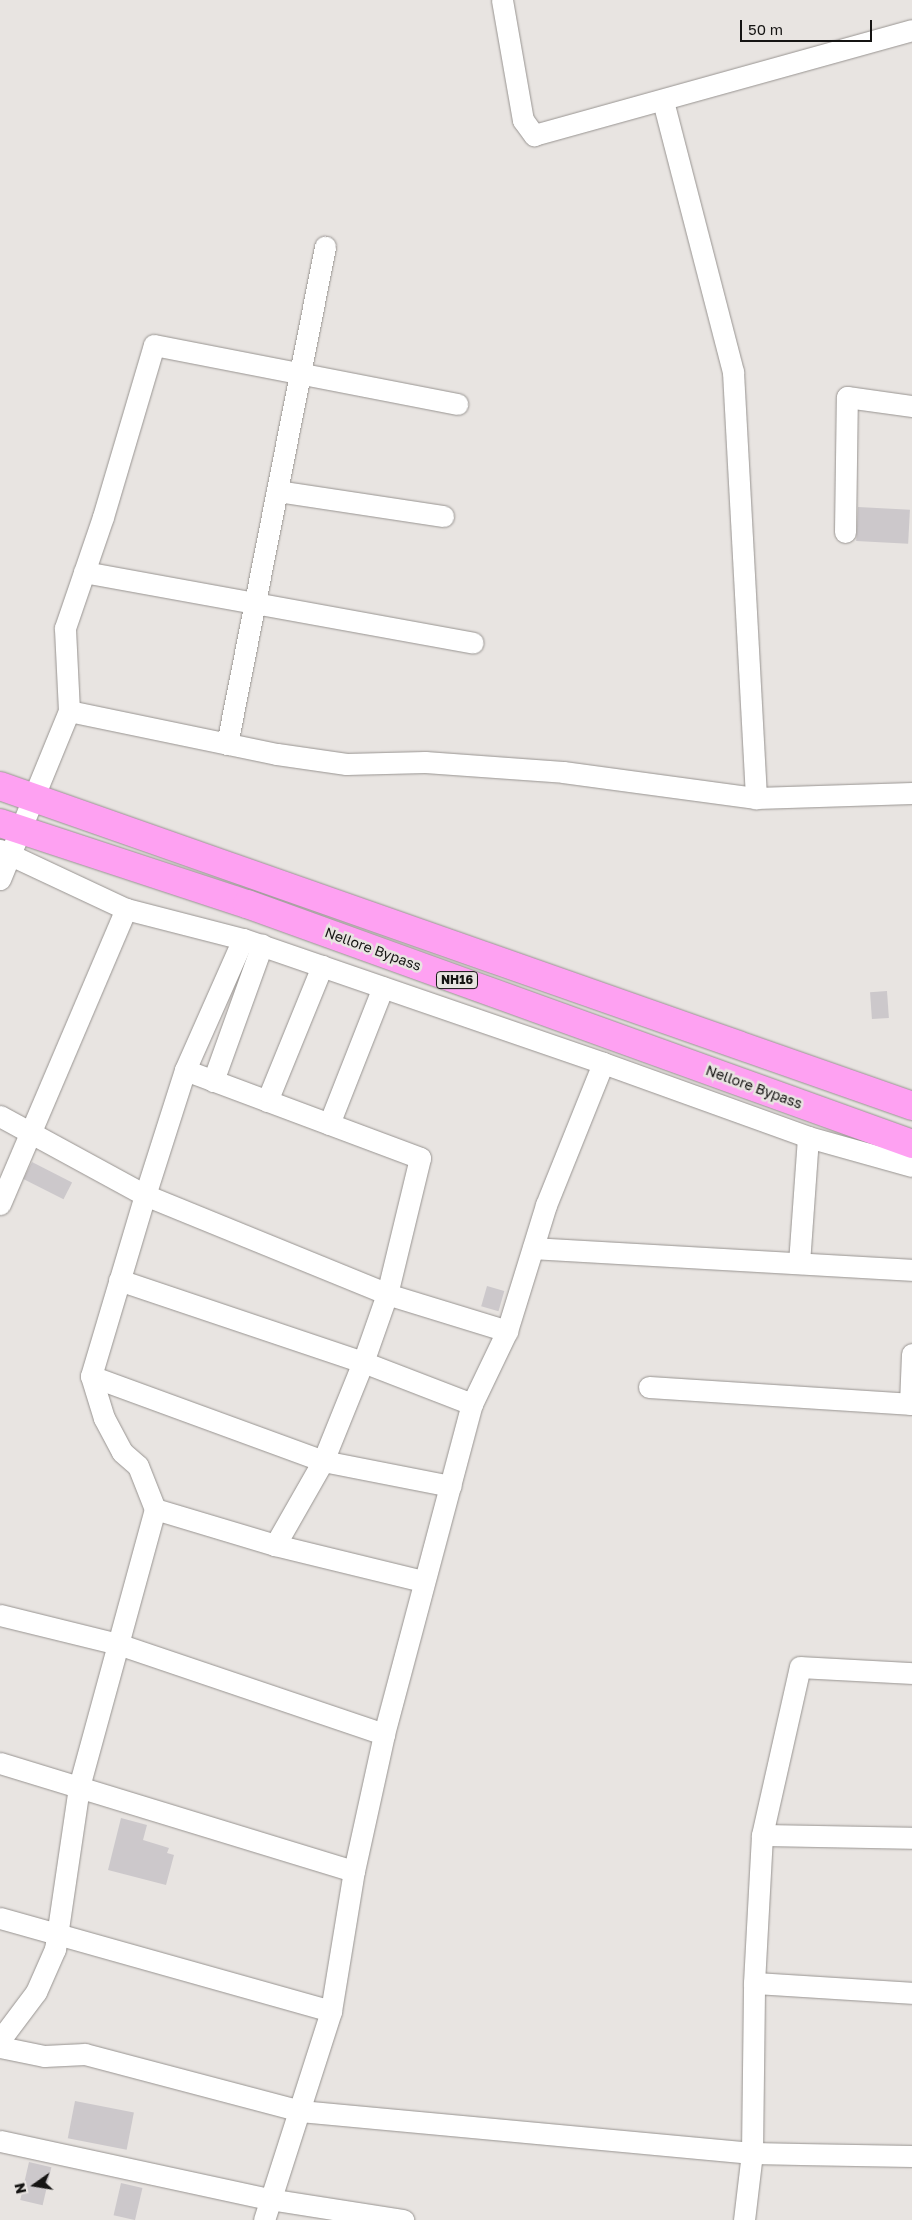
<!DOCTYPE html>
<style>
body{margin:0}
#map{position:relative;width:912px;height:2220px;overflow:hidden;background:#e8e4e1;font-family:"Golos Text",sans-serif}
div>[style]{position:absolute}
.building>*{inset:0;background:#ccc8cb;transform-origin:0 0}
.roads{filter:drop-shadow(0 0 1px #989491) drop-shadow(0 0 1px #989491)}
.minor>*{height:21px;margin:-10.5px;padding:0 10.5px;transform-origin:10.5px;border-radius:10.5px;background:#fff}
.highway>*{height:28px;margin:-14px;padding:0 14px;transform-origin:14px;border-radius:14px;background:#fea1f2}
span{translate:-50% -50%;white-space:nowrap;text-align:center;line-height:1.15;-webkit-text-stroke:5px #e8e4e1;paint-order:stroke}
.shield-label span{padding:1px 4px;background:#e8e4e1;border:1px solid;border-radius:4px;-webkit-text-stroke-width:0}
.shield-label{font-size:12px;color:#151413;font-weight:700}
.street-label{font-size:14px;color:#151413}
.north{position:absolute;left:10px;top:2160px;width:50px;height:50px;-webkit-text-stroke:4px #e8e4e1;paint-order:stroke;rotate:257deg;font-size:14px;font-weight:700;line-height:20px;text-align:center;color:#151413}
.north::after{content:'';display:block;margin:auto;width:18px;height:22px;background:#151413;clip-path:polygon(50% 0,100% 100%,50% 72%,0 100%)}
.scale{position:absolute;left:740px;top:20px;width:132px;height:22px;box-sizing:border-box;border:2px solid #151413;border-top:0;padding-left:6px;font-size:15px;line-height:18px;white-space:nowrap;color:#151413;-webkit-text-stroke:4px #e8e4e1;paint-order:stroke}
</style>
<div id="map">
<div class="building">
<div style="left:858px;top:507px;width:52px;height:34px;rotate:3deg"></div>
<div style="left:887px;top:991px;width:27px;height:17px;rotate:86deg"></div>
<div style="left:32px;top:1162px;width:45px;height:19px;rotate:27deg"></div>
<div style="left:487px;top:1286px;width:18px;height:21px;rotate:16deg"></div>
<div style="clip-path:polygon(121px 1818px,147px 1825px,143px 1840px,169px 1848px,167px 1853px,174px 1855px,166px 1885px,108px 1870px)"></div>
<div style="left:75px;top:2101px;width:60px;height:38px;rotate:11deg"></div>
<div style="left:29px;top:2162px;width:23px;height:39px;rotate:13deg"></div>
<div style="left:121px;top:2183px;width:22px;height:33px;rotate:13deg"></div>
</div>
<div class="roads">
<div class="minor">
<div style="left:502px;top:0;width:122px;rotate:80.1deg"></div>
<div style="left:523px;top:120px;width:19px;rotate:54deg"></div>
<div style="left:534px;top:135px;width:392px;rotate:-15.5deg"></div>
<div style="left:663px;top:101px;width:280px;rotate:75.5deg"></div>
<div style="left:733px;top:372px;width:427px;rotate:86.9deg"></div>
<div style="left:277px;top:491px;width:168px;rotate:8.6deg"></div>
<div style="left:845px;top:532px;width:135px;rotate:-89.2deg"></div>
<div style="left:847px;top:397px;width:66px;rotate:7.9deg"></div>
<div style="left:84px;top:572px;width:395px;rotate:10.3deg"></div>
<div style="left:69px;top:711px;width:212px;rotate:11.7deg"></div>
<div style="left:277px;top:754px;width:70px;rotate:8.2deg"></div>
<div style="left:346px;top:764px;width:79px;rotate:-1.5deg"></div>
<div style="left:425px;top:762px;width:138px;rotate:4.1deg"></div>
<div style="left:563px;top:772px;width:195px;rotate:7.7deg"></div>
<div style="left:756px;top:798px;width:156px;rotate:-1.8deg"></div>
<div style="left:227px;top:744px;width:507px;rotate:-78.85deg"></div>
<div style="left:0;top:850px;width:139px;rotate:25.1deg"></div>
<div style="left:126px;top:909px;width:121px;rotate:14.4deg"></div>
<div style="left:243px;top:939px;width:381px;rotate:19deg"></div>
<div style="left:603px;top:1063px;width:218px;rotate:19.8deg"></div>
<div style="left:808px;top:1137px;width:108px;rotate:15.6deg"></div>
<div style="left:0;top:879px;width:182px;rotate:-67.7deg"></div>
<div style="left:69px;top:711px;width:83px;rotate:-92.8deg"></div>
<div style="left:65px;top:628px;width:117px;rotate:-71.1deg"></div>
<div style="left:103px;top:517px;width:179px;rotate:-73.5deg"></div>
<div style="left:154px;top:345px;width:309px;rotate:11deg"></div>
<div style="left:243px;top:939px;width:143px;rotate:113.9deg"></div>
<div style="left:185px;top:1070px;width:131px;rotate:107.7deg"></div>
<div style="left:145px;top:1195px;width:261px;rotate:22.2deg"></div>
<div style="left:387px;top:1294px;width:126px;rotate:17.1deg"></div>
<div style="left:185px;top:1070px;width:251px;rotate:20.5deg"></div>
<div style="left:420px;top:1158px;width:140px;rotate:103.6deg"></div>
<div style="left:387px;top:1294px;width:72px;rotate:109.4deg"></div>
<div style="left:363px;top:1362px;width:107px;rotate:112deg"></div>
<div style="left:323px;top:1461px;width:97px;rotate:119.7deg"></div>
<div style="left:213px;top:1081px;width:145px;rotate:-70.2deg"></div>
<div style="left:267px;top:1101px;width:146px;rotate:-67.8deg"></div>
<div style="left:0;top:1116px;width:165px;rotate:28.6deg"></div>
<div style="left:145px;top:1195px;width:189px;rotate:106.6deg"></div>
<div style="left:91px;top:1376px;width:44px;rotate:72.8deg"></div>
<div style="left:104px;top:1418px;width:38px;rotate:62deg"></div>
<div style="left:122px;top:1452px;width:21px;rotate:41deg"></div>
<div style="left:138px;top:1466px;width:46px;rotate:68.4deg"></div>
<div style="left:155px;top:1509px;width:288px;rotate:105.3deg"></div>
<div style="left:79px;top:1787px;width:164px;rotate:98.4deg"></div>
<div style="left:55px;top:1949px;width:47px;rotate:113.8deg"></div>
<div style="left:36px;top:1992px;width:60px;rotate:126.9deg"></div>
<div style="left:329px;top:1124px;width:147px;rotate:-68.5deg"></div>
<div style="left:0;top:1204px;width:321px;rotate:-66.9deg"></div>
<div style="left:533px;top:1248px;width:380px;rotate:3.3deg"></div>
<div style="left:799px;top:1263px;width:126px;rotate:-85.9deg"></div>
<div style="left:119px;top:1280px;width:257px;rotate:18.6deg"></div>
<div style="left:363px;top:1362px;width:117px;rotate:21.1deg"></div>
<div style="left:91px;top:1376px;width:247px;rotate:20.1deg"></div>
<div style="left:323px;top:1461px;width:130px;rotate:11.1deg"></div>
<div style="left:649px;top:1387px;width:264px;rotate:3.7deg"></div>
<div style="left:910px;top:1404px;width:50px;rotate:-87.7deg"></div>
<div style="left:155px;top:1509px;width:125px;rotate:16.7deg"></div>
<div style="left:275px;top:1545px;width:152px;rotate:13.7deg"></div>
<div style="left:0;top:1615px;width:122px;rotate:13.8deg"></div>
<div style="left:118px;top:1644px;width:281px;rotate:18.7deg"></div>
<div style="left:0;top:1763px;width:370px;rotate:17deg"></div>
<div style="left:762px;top:1835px;width:172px;rotate:-77.3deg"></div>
<div style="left:800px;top:1667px;width:112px;rotate:3.1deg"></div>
<div style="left:0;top:1918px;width:344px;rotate:15.7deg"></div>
<div style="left:754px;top:1983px;width:158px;rotate:3.6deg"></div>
<div style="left:0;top:2047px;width:45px;rotate:11.6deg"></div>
<div style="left:44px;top:2056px;width:41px;rotate:-2.8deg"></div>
<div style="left:85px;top:2054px;width:222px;rotate:14.8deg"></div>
<div style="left:300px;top:2111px;width:454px;rotate:5.3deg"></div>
<div style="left:752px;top:2153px;width:160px;rotate:1.1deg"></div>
<div style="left:0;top:2141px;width:275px;rotate:12.2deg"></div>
<div style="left:269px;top:2199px;width:136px;rotate:8.9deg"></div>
<div style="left:264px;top:2220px;width:219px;rotate:-72.2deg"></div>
<div style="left:331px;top:2011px;width:142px;rotate:-80.7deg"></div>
<div style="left:354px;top:1871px;width:140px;rotate:-77.6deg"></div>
<div style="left:384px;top:1734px;width:342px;rotate:-75.1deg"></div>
<div style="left:472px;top:1404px;width:81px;rotate:-64.4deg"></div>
<div style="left:507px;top:1331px;width:132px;rotate:-72.8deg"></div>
<div style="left:546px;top:1205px;width:153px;rotate:-68.1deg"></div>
<div style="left:744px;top:2220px;width:67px;rotate:-83.2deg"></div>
<div style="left:752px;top:2153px;width:170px;rotate:-89.3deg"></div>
<div style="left:754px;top:1983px;width:148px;rotate:-86.9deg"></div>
<div style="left:762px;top:1835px;width:150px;rotate:1.1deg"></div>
</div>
<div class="highway">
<div style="left:0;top:786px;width:967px;rotate:19.33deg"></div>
<div style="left:0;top:823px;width:260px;rotate:18.2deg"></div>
<div style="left:247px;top:904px;width:707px;rotate:19.84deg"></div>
</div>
</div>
<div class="shield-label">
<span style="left:457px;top:980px">NH16</span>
</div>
<div class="street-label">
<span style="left:373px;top:949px;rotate:20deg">Nellore Bypass</span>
<span style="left:754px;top:1087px;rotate:20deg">Nellore Bypass</span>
</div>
<div class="north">N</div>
<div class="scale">50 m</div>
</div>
